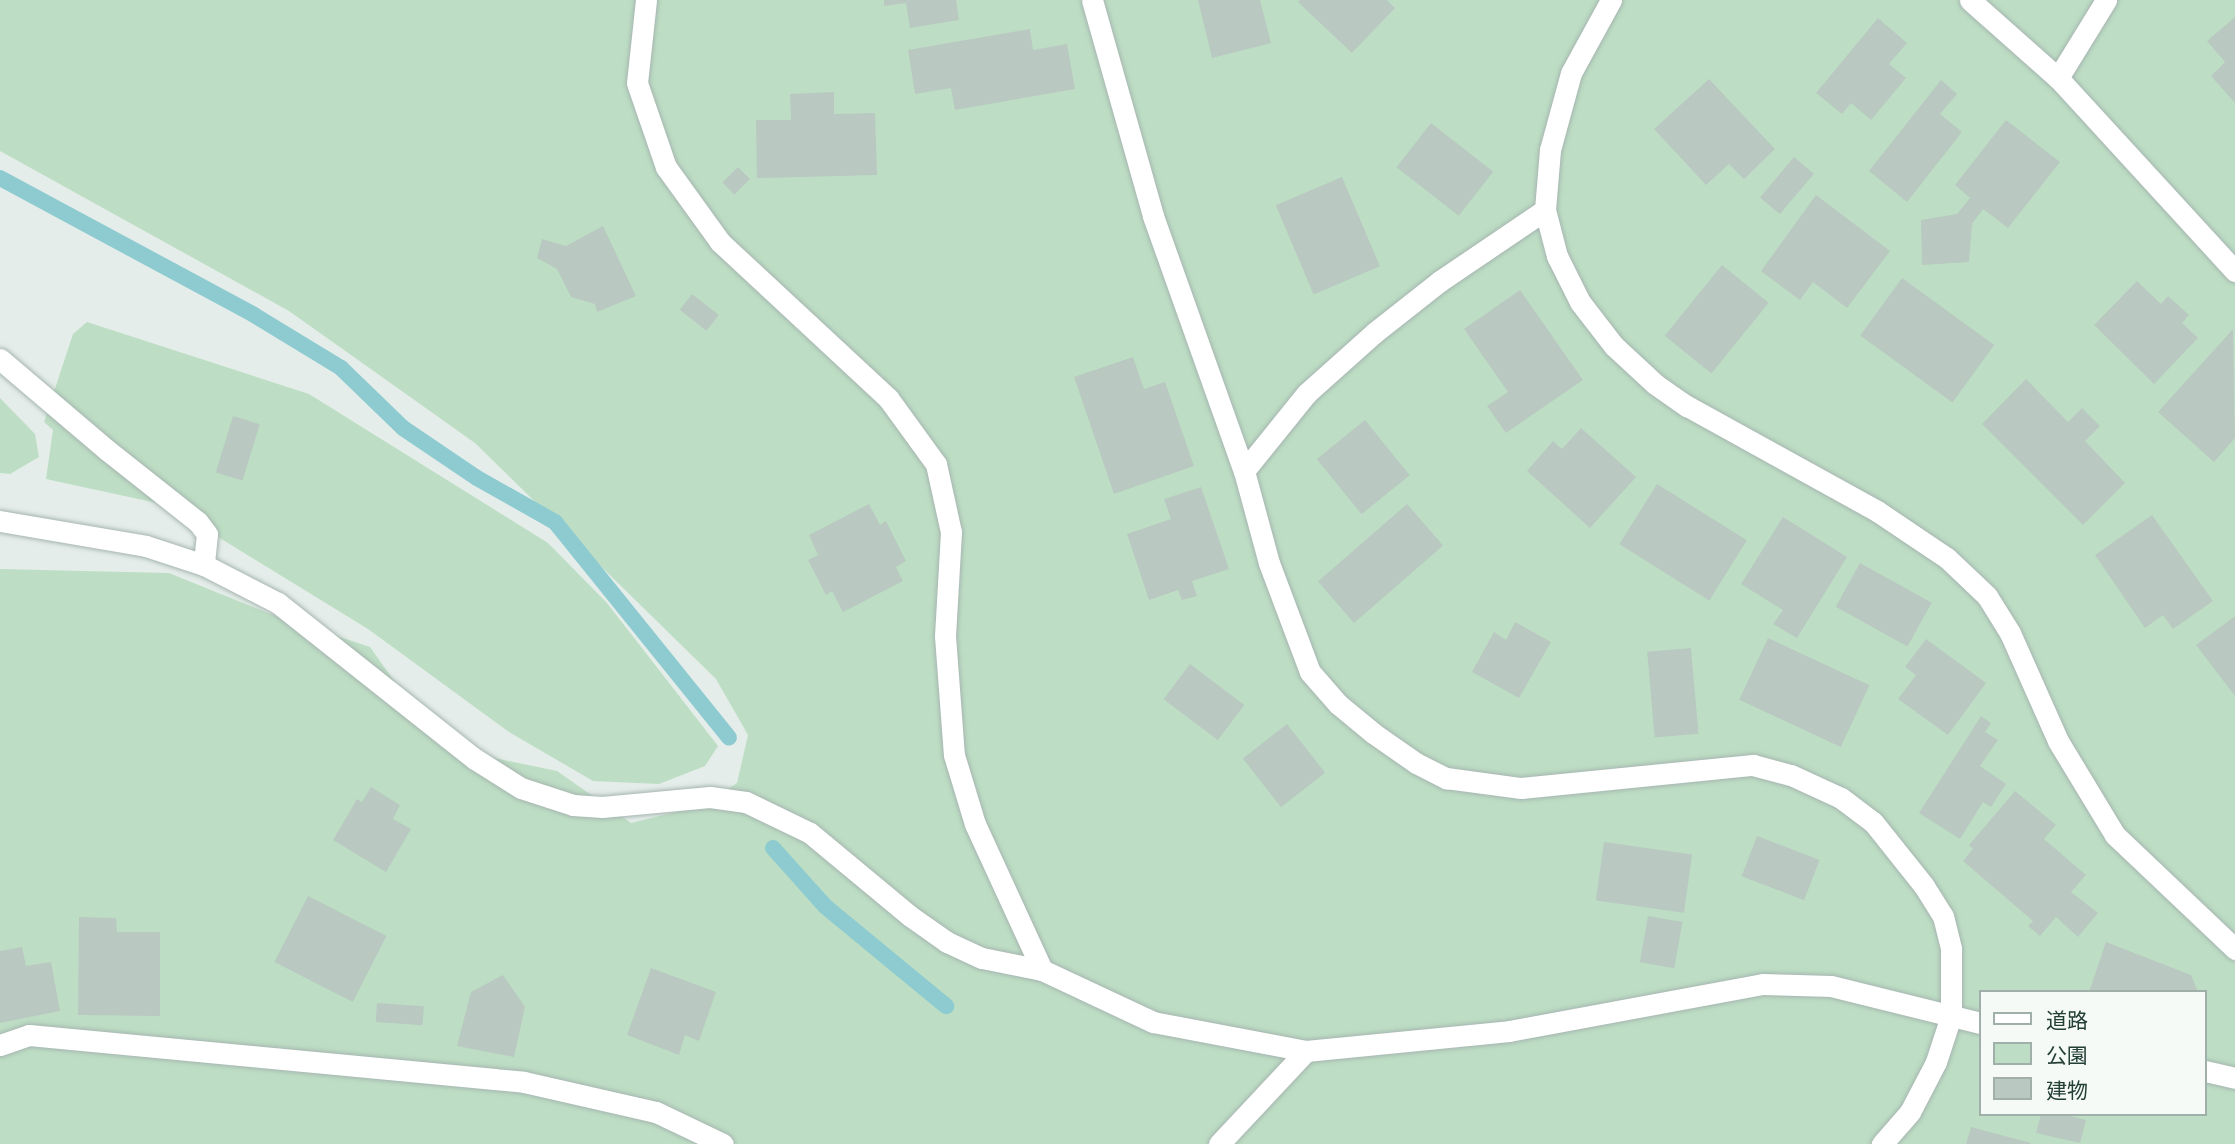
<!DOCTYPE html>
<meta charset="utf-8">
<style>
body{margin:0}
#map{position:relative;width:2235px;height:1144px;overflow:hidden;background:#e4ede9;font-family:Arial,"Noto Sans JP",sans-serif}
div>[style]{position:absolute}
.green>*{inset:0;background:#bddec4}
.stream>*{height:16px;margin:-8px;padding:0 8px;transform-origin:8px;border-radius:8px;background:#8dcbd1}
.building>*{inset:0;background:#b9c8c1;transform-origin:0 0}
.roads{filter:drop-shadow(0 0 2px #a6b5b0) drop-shadow(0 0 2px #a6b5b0)}
.service>*{height:21px;margin:-10.5px;padding:0 10.5px;transform-origin:10.5px;border-radius:10.5px;background:#fff}
.minor>*{height:21px;margin:-10.5px;padding:0 10.5px;transform-origin:10.5px;border-radius:10.5px;background:#fff}
.tertiary>*{height:21px;margin:-10.5px;padding:0 10.5px;transform-origin:10.5px;border-radius:10.5px;background:#fff}
span{translate:-50% -50%;white-space:nowrap;text-align:center;line-height:1.15;-webkit-text-stroke:7px #f5faf7;paint-order:stroke}
.legend{position:absolute;left:1979px;top:990px;width:228px;height:126px;box-sizing:border-box;background:#f5faf7;border:2px solid #a1afaa;margin:0;padding:9px 12px;list-style:none;font-size:21px;color:#233f36}
.legend li{display:flex;align-items:center;gap:14px;height:35px}
.legend b{width:35px;border:2px solid #a1afaa}
</style>
<div id="map">
<div class="green">
<div style="clip-path:polygon(evenodd,0 0,2235px 0,2235px 1144px,0 1144px,0 569px,169px 573px,268px 613px,370px 647px,441px 747px,557px 771px,631px 823px,704px 805px,737px 783px,748px 735px,716px 679px,475px 443px,289px 311px,0 151px,0 0,1981px 992px,2205px 992px,2205px 1114px,1981px 1114px,1981px 992px)"></div>
<div style="clip-path:polygon(87px 322px,309px 394px,548px 543px,607px 603px,718px 746px,705px 766px,659px 784px,593px 781px,509px 732px,368px 629px,166px 505px,46px 479px,53px 430px,44px 422px,73px 334px)"></div>
<div style="clip-path:polygon(0 398px,35px 434px,39px 457px,10px 474px,0 473px)"></div>
</div>
<div class="stream">
<div style="left:0;top:178px;width:289px;rotate:28.3deg"></div>
<div style="left:254px;top:315px;width:102px;rotate:31.3deg"></div>
<div style="left:341px;top:368px;width:86px;rotate:44.1deg"></div>
<div style="left:403px;top:428px;width:89px;rotate:34deg"></div>
<div style="left:477px;top:478px;width:90px;rotate:29.4deg"></div>
<div style="left:555px;top:522px;width:277px;rotate:51.1deg"></div>
<div style="left:773px;top:848px;width:79px;rotate:48.1deg"></div>
<div style="left:826px;top:907px;width:156px;rotate:39.5deg"></div>
</div>
<div class="building">
<div style="clip-path:polygon(884px 0,956px 0,959px 20px,910px 28px,906px 3px,884px 6px)"></div>
<div style="clip-path:polygon(1198px 0,1260px 0,1271px 43px,1212px 58px)"></div>
<div style="clip-path:polygon(1300px 0,1387px 0,1395px 8px,1352px 53px,1298px 2px)"></div>
<div style="clip-path:polygon(2235px 17px,2235px 103px,2211px 76px,2225px 62px,2207px 41px)"></div>
<div style="clip-path:polygon(1878px 18px,1907px 43px,1889px 64px,1906px 78px,1871px 120px,1851px 103px,1842px 114px,1816px 93px)"></div>
<div style="clip-path:polygon(1030px 29px,1033px 50px,1067px 44px,1075px 89px,955px 110px,951px 88px,915px 94px,908px 50px)"></div>
<div style="clip-path:polygon(1709px 79px,1775px 149px,1744px 179px,1729px 164px,1706px 185px,1654px 129px)"></div>
<div style="clip-path:polygon(1941px 80px,1957px 94px,1940px 114px,1962px 132px,1907px 202px,1869px 171px)"></div>
<div style="clip-path:polygon(834px 92px,834px 114px,875px 113px,877px 175px,757px 178px,756px 120px,791px 120px,790px 94px)"></div>
<div style="clip-path:polygon(2006px 120px,2060px 162px,2008px 228px,1983px 209px,1972px 224px,1969px 262px,1922px 265px,1921px 220px,1957px 214px,1970px 198px,1955px 185px)"></div>
<div style="left:1431px;top:123px;width:79px;height:56px;rotate:38deg"></div>
<div style="left:1794px;top:157px;width:26px;height:53px;rotate:40deg"></div>
<div style="left:738px;top:167px;width:17px;height:22px;rotate:45deg"></div>
<div style="left:1342px;top:177px;width:97px;height:72px;rotate:67deg"></div>
<div style="clip-path:polygon(1816px 195px,1890px 251px,1847px 308px,1813px 282px,1800px 300px,1761px 271px)"></div>
<div style="clip-path:polygon(603px 226px,636px 296px,597px 312px,595px 304px,571px 297px,557px 269px,537px 258px,542px 239px,566px 246px)"></div>
<div style="left:1722px;top:265px;width:60px;height:91px;rotate:39deg"></div>
<div style="left:1902px;top:278px;width:114px;height:71px;rotate:36deg"></div>
<div style="clip-path:polygon(2137px 281px,2161px 304px,2168px 296px,2189px 315px,2182px 323px,2198px 338px,2154px 384px,2094px 325px)"></div>
<div style="clip-path:polygon(1520px 290px,1583px 380px,1506px 433px,1487px 406px,1508px 392px,1464px 329px)"></div>
<div style="left:692px;top:294px;width:34px;height:20px;rotate:38deg"></div>
<div style="clip-path:polygon(2233px 329px,2235px 438px,2214px 462px,2158px 412px)"></div>
<div style="clip-path:polygon(1133px 357px,1144px 389px,1165px 382px,1194px 466px,1114px 494px,1074px 377px)"></div>
<div style="clip-path:polygon(2026px 379px,2068px 422px,2082px 408px,2100px 426px,2085px 441px,2125px 483px,2083px 525px,1982px 424px)"></div>
<div style="left:233px;top:416px;width:28px;height:59px;rotate:17deg"></div>
<div style="left:1365px;top:420px;width:71px;height:62px;rotate:51deg"></div>
<div style="clip-path:polygon(1581px 428px,1636px 477px,1590px 528px,1527px 471px,1553px 441px,1562px 449px)"></div>
<div style="left:1657px;top:484px;width:106px;height:71px;rotate:32deg"></div>
<div style="clip-path:polygon(1201px 487px,1229px 569px,1192px 581px,1197px 596px,1182px 600px,1178px 590px,1149px 600px,1127px 534px,1171px 519px,1164px 499px)"></div>
<div style="clip-path:polygon(869px 504px,880px 525px,886px 521px,906px 561px,896px 567px,903px 581px,843px 612px,832px 591px,826px 595px,808px 560px,818px 555px,809px 535px)"></div>
<div style="left:1407px;top:504px;width:55px;height:118px;rotate:49deg"></div>
<div style="clip-path:polygon(2152px 515px,2213px 601px,2173px 629px,2163px 615px,2145px 628px,2095px 555px)"></div>
<div style="clip-path:polygon(1783px 517px,1847px 557px,1797px 638px,1773px 624px,1783px 610px,1741px 584px)"></div>
<div style="left:1860px;top:563px;width:82px;height:50px;rotate:29deg"></div>
<div style="clip-path:polygon(2235px 616px,2235px 696px,2196px 645px)"></div>
<div style="clip-path:polygon(1515px 622px,1551px 642px,1519px 698px,1472px 672px,1494px 632px,1506px 640px)"></div>
<div style="left:1768px;top:638px;width:112px;height:68px;rotate:25deg"></div>
<div style="clip-path:polygon(1926px 639px,1986px 683px,1948px 735px,1898px 699px,1916px 675px,1905px 667px)"></div>
<div style="left:1691px;top:648px;width:86px;height:44px;rotate:85deg"></div>
<div style="left:1190px;top:664px;width:68px;height:44px;rotate:37deg"></div>
<div style="clip-path:polygon(1981px 716px,1991px 723px,1985px 732px,1998px 740px,1980px 766px,2006px 784px,1991px 807px,1983px 802px,1960px 839px,1919px 813px)"></div>
<div style="left:1287px;top:724px;width:62px;height:56px;rotate:52deg"></div>
<div style="clip-path:polygon(371px 787px,400px 805px,393px 819px,411px 829px,386px 872px,333px 840px,357px 799px,362px 802px)"></div>
<div style="clip-path:polygon(2015px 791px,2056px 825px,2044px 839px,2086px 875px,2071px 892px,2098px 913px,2078px 937px,2056px 917px,2040px 936px,2028px 926px,2033px 921px,1963px 861px,1973px 849px,1969px 845px)"></div>
<div style="left:1757px;top:836px;width:67px;height:43px;rotate:21deg"></div>
<div style="left:1604px;top:842px;width:89px;height:59px;rotate:8deg"></div>
<div style="left:308px;top:896px;width:88px;height:74px;rotate:27deg"></div>
<div style="left:1648px;top:916px;width:35px;height:47px;rotate:10deg"></div>
<div style="clip-path:polygon(79px 917px,116px 918px,117px 932px,160px 932px,160px 1016px,78px 1015px)"></div>
<div style="clip-path:polygon(2106px 942px,2191px 975px,2198px 992px,2089px 992px)"></div>
<div style="clip-path:polygon(22px 947px,26px 966px,51px 962px,60px 1011px,0 1023px,0 951px)"></div>
<div style="clip-path:polygon(651px 968px,716px 992px,699px 1041px,685px 1035px,679px 1055px,627px 1035px)"></div>
<div style="clip-path:polygon(503px 975px,525px 1007px,514px 1057px,457px 1046px,471px 992px)"></div>
<div style="left:377px;top:1003px;width:47px;height:19px;rotate:4deg"></div>
<div style="clip-path:polygon(2041px 1114px,2062px 1114px,2086px 1120px,2080px 1143px,2036px 1133px)"></div>
<div style="clip-path:polygon(1971px 1127px,2031px 1143px,2031px 1144px,1966px 1144px)"></div>
</div>
<div class="roads">
<div class="service">
<div style="left:0;top:359px;width:140px;rotate:40.4deg"></div>
<div style="left:107px;top:450px;width:116px;rotate:38.4deg"></div>
<div style="left:198px;top:522px;width:15px;rotate:53deg"></div>
<div style="left:207px;top:534px;width:31px;rotate:96deg"></div>
</div>
<div class="minor">
<div style="left:646px;top:0;width:83px;rotate:96.2deg"></div>
<div style="left:637px;top:83px;width:89px;rotate:71deg"></div>
<div style="left:666px;top:167px;width:92px;rotate:54.2deg"></div>
<div style="left:720px;top:242px;width:229px;rotate:42.9deg"></div>
<div style="left:888px;top:398px;width:82px;rotate:54deg"></div>
<div style="left:936px;top:464px;width:70px;rotate:77.6deg"></div>
<div style="left:951px;top:532px;width:104px;rotate:93.3deg"></div>
<div style="left:945px;top:636px;width:119px;rotate:85.7deg"></div>
<div style="left:954px;top:755px;width:72px;rotate:73.1deg"></div>
<div style="left:975px;top:824px;width:161px;rotate:65.3deg"></div>
<div style="left:1092px;top:0;width:224px;rotate:74.2deg"></div>
<div style="left:1153px;top:216px;width:271px;rotate:70.4deg"></div>
<div style="left:1244px;top:471px;width:95px;rotate:74.8deg"></div>
<div style="left:1269px;top:563px;width:116px;rotate:69.4deg"></div>
<div style="left:1310px;top:672px;width:43px;rotate:48.8deg"></div>
<div style="left:1338px;top:704px;width:45px;rotate:39.6deg"></div>
<div style="left:1373px;top:733px;width:52px;rotate:34.9deg"></div>
<div style="left:1416px;top:763px;width:34px;rotate:27deg"></div>
<div style="left:1446px;top:778px;width:76px;rotate:7.6deg"></div>
<div style="left:1521px;top:788px;width:233px;rotate:-5.7deg"></div>
<div style="left:1753px;top:765px;width:39px;rotate:15deg"></div>
<div style="left:1791px;top:775px;width:55px;rotate:24.7deg"></div>
<div style="left:1841px;top:798px;width:40px;rotate:37deg"></div>
<div style="left:1873px;top:822px;width:82px;rotate:51.4deg"></div>
<div style="left:1924px;top:886px;width:36px;rotate:58deg"></div>
<div style="left:1943px;top:916px;width:34px;rotate:76deg"></div>
<div style="left:1951px;top:949px;width:67px;rotate:90deg"></div>
<div style="left:1951px;top:1016px;width:48px;rotate:108.1deg"></div>
<div style="left:1936px;top:1062px;width:56px;rotate:117.5deg"></div>
<div style="left:1910px;top:1112px;width:43px;rotate:131.2deg"></div>
<div style="left:1970px;top:0;width:118px;rotate:41.6deg"></div>
<div style="left:2058px;top:78px;width:262px;rotate:47.5deg"></div>
<div style="left:2058px;top:78px;width:92px;rotate:-58.4deg"></div>
<div style="left:1244px;top:471px;width:100px;rotate:-51.1deg"></div>
<div style="left:1307px;top:393px;width:90px;rotate:-41.8deg"></div>
<div style="left:1374px;top:333px;width:84px;rotate:-38.2deg"></div>
<div style="left:1440px;top:281px;width:127px;rotate:-34.1deg"></div>
<div style="left:0;top:521px;width:148px;rotate:9.7deg"></div>
<div style="left:146px;top:546px;width:61px;rotate:18.1deg"></div>
<div style="left:204px;top:565px;width:83px;rotate:27.2deg"></div>
<div style="left:278px;top:603px;width:251px;rotate:38.4deg"></div>
<div style="left:475px;top:759px;width:54px;rotate:32.2deg"></div>
<div style="left:521px;top:788px;width:55px;rotate:18.1deg"></div>
<div style="left:573px;top:805px;width:29px;rotate:4deg"></div>
<div style="left:602px;top:807px;width:108px;rotate:-5.3deg"></div>
<div style="left:710px;top:797px;width:36px;rotate:8deg"></div>
<div style="left:746px;top:802px;width:71px;rotate:25.8deg"></div>
<div style="left:810px;top:833px;width:130px;rotate:39.7deg"></div>
<div style="left:910px;top:916px;width:45px;rotate:35.1deg"></div>
<div style="left:947px;top:942px;width:38px;rotate:25deg"></div>
<div style="left:982px;top:958px;width:61px;rotate:11.3deg"></div>
<div style="left:1042px;top:970px;width:123px;rotate:25.1deg"></div>
<div style="left:1153px;top:1022px;width:156px;rotate:10.7deg"></div>
<div style="left:1306px;top:1051px;width:204px;rotate:-5.6deg"></div>
<div style="left:1509px;top:1031px;width:258px;rotate:-10.5deg"></div>
<div style="left:1763px;top:984px;width:68px;rotate:1.7deg"></div>
<div style="left:1831px;top:986px;width:154px;rotate:13.9deg"></div>
<div style="left:0;top:1045px;width:31px;rotate:-19deg"></div>
<div style="left:29px;top:1035px;width:497px;rotate:5.4deg"></div>
<div style="left:524px;top:1082px;width:135px;rotate:12.8deg"></div>
<div style="left:656px;top:1112px;width:74px;rotate:25.5deg"></div>
<div style="left:2205px;top:1071px;width:31px;rotate:13deg"></div>
<div style="left:1219px;top:1144px;width:127px;rotate:-46.9deg"></div>
</div>
<div class="tertiary">
<div style="left:1611px;top:0;width:83px;rotate:118.7deg"></div>
<div style="left:1571px;top:73px;width:80px;rotate:105.3deg"></div>
<div style="left:1550px;top:150px;width:60px;rotate:94.8deg"></div>
<div style="left:1545px;top:210px;width:48px;rotate:75.4deg"></div>
<div style="left:1557px;top:256px;width:51px;rotate:63.4deg"></div>
<div style="left:1580px;top:302px;width:56px;rotate:52.3deg"></div>
<div style="left:1614px;top:346px;width:56px;rotate:42.8deg"></div>
<div style="left:1655px;top:384px;width:39px;rotate:35deg"></div>
<div style="left:1687px;top:406px;width:217px;rotate:28.9deg"></div>
<div style="left:1877px;top:511px;width:84px;rotate:33.9deg"></div>
<div style="left:1947px;top:558px;width:55px;rotate:43.5deg"></div>
<div style="left:1987px;top:596px;width:44px;rotate:58.1deg"></div>
<div style="left:2010px;top:633px;width:118px;rotate:66deg"></div>
<div style="left:2058px;top:741px;width:110px;rotate:58.8deg"></div>
<div style="left:2115px;top:835px;width:166px;rotate:43.5deg"></div>
</div>
</div>
<ul class="legend">
<li><b style="height:9px;background:#fff"></b>道路</li>
<li><b style="height:19px;background:#bddec4"></b>公園</li>
<li><b style="height:19px;background:#b9c8c1"></b>建物</li>
</ul>
</div>
